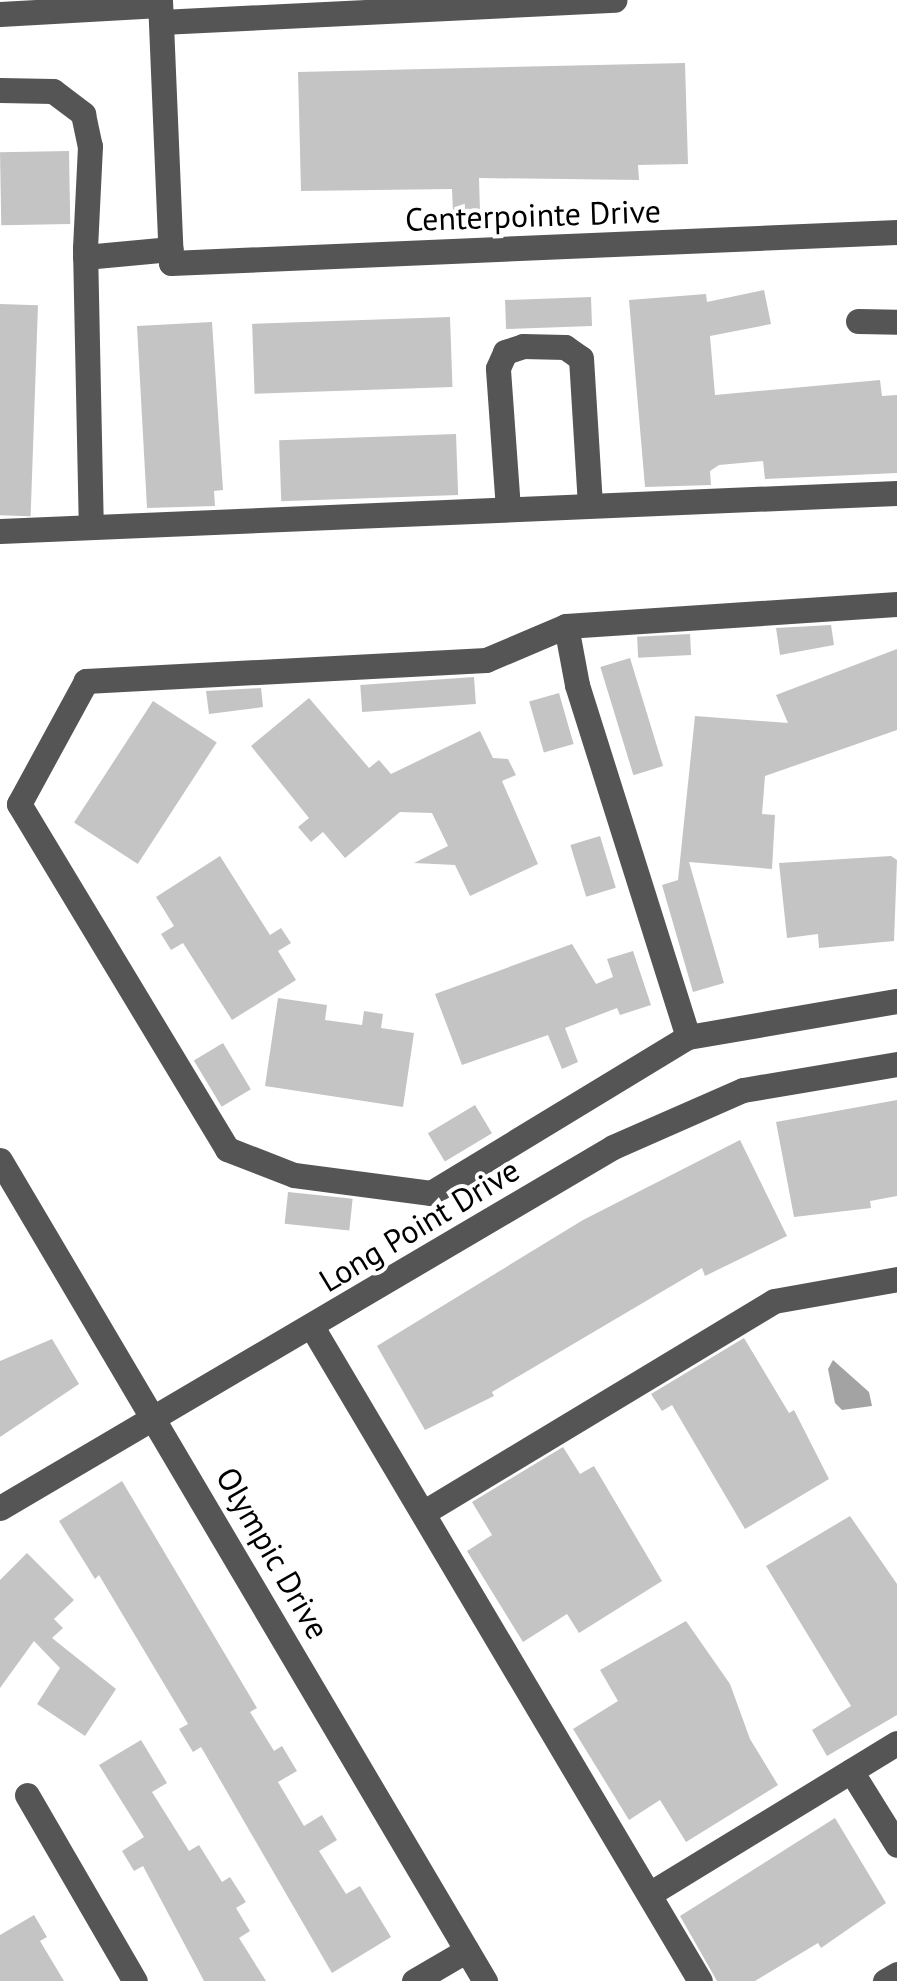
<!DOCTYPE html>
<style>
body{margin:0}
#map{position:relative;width:897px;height:1981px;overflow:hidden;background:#fff;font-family:"PT Sans",sans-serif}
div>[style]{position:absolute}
.water>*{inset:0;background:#a3a3a3}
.building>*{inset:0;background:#c4c4c4;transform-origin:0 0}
.minor>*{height:25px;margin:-12.5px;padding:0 12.5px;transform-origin:12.5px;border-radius:12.5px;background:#555}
span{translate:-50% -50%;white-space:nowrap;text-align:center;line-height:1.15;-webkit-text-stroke:8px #fff;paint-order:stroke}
.street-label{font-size:32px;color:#000}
</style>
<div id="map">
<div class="water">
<div style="clip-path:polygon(833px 1360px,869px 1392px,872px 1406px,842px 1410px,835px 1403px,828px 1369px)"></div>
</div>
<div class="building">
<div style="clip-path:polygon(685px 63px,688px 164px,638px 165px,639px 180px,479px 178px,480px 212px,453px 212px,452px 189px,301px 191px,298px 72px)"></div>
<div style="left:69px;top:151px;width:73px;height:69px;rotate:89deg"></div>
<div style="clip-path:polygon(764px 290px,771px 324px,710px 336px,715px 395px,880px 380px,882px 396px,897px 395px,897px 473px,765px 479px,763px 461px,719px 465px,710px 471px,711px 485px,645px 487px,629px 300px,706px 294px,707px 302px)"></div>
<div style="left:591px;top:297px;width:29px;height:86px;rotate:88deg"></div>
<div style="left:0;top:304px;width:38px;height:211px;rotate:2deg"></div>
<div style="left:450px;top:317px;width:70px;height:198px;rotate:88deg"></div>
<div style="clip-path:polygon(212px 322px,223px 490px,214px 491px,215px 506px,147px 508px,137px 326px)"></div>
<div style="left:456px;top:434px;width:61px;height:177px;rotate:88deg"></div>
<div style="clip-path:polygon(831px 625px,834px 645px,780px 655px,776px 628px)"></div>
<div style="left:690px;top:634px;width:21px;height:53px;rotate:87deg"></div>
<div style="clip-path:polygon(897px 649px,897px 730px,765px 776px,762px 814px,775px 815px,772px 869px,689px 862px,724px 983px,693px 992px,662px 885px,678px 880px,695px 716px,788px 723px,776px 695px)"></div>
<div style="left:630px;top:658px;width:113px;height:31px;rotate:73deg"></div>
<div style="left:474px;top:677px;width:27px;height:114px;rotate:86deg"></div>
<div style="clip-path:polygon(261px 688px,263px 707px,209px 714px,206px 691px)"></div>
<div style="left:559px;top:693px;width:53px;height:31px;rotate:74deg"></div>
<div style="clip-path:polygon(309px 698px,369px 768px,379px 760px,391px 774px,480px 731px,493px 758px,508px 759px,516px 775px,502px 781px,538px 864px,470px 896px,455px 865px,414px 863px,448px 846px,432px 813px,400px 812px,345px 858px,323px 832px,311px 842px,298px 827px,309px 818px,251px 746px)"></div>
<div style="left:153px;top:701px;width:76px;height:145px;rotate:33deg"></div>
<div style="left:600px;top:836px;width:54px;height:31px;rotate:73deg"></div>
<div style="clip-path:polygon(220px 856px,270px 935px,281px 928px,291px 943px,278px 951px,296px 980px,232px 1020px,183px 943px,171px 950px,161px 934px,174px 926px,156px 897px)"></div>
<div style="clip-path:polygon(891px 856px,897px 860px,894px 941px,819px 948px,818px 934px,787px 938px,779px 863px)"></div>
<div style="clip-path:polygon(572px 944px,596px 984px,613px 977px,607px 959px,633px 951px,651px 1005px,620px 1015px,617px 1008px,565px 1028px,578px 1062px,562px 1069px,548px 1035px,462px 1065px,435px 994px)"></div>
<div style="clip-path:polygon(278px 998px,327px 1005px,325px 1020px,362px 1025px,364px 1011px,383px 1014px,381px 1028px,414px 1033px,403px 1107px,265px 1086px)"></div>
<div style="left:223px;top:1043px;width:54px;height:34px;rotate:59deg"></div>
<div style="clip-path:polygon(897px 1100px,897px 1196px,870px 1201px,871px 1208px,794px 1217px,776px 1122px)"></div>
<div style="left:475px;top:1105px;width:33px;height:55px;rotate:59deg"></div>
<div style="clip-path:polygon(740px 1140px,787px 1236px,705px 1276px,702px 1268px,492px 1392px,494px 1396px,425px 1430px,377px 1346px,583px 1220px)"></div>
<div style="left:288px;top:1192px;width:65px;height:32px;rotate:6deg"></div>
<div style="clip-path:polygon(744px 1338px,789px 1413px,794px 1410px,829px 1479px,745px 1529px,672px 1405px,662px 1411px,651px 1394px)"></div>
<div style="clip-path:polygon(52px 1339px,79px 1384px,0 1437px,0 1361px)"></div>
<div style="clip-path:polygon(563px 1447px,580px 1474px,594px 1466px,662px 1581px,579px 1633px,567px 1614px,523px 1642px,467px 1551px,492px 1535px,472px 1502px)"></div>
<div style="clip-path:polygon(122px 1481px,257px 1708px,250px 1712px,274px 1751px,282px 1746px,297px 1771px,278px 1782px,304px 1826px,322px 1815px,337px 1840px,319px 1851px,346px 1894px,360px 1886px,391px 1937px,332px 1973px,201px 1747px,193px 1752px,179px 1729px,188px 1724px,99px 1575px,95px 1579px,59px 1521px)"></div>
<div style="clip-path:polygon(850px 1516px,897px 1584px,897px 1715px,827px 1756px,812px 1730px,851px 1706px,766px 1566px)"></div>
<div style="clip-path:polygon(27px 1553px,74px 1600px,54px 1619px,63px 1628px,52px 1638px,116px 1689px,85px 1736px,37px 1704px,60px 1668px,34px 1641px,0 1688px,0 1580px)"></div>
<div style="clip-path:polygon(686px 1621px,730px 1684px,750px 1739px,778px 1785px,686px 1842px,660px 1800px,629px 1820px,573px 1729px,618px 1701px,600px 1670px)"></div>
<div style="clip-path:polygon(141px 1740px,167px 1783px,152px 1792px,189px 1851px,199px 1845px,222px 1882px,230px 1877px,246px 1902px,236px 1908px,250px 1931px,239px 1938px,266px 1981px,204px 1981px,143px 1866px,134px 1871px,122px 1851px,144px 1837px,99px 1765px)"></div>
<div style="clip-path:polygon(835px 1818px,886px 1903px,821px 1948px,818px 1943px,755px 1981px,717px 1981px,680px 1916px)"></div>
<div style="clip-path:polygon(34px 1915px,47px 1937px,40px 1941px,64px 1981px,0 1981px,0 1935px)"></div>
</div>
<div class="minor">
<div style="left:160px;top:0;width:263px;rotate:87.6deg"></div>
<div style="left:171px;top:263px;width:727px;rotate:-2.45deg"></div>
<div style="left:0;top:14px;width:160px;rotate:-3.2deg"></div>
<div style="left:161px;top:22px;width:454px;rotate:-2.8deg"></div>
<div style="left:0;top:90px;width:53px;rotate:1.1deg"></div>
<div style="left:53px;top:91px;width:38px;rotate:37deg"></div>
<div style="left:83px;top:114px;width:33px;rotate:78deg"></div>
<div style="left:90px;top:146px;width:102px;rotate:92.8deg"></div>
<div style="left:85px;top:248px;width:279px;rotate:88.8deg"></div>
<div style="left:85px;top:257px;width:86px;rotate:-5.3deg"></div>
<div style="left:858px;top:321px;width:39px;rotate:1deg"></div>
<div style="left:508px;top:509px;width:141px;rotate:-94.1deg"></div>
<div style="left:498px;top:368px;width:17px;rotate:-66deg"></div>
<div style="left:505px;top:352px;width:19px;rotate:-18deg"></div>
<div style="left:523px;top:346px;width:42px;rotate:1.4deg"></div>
<div style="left:565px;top:347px;width:19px;rotate:35deg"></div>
<div style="left:581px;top:358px;width:147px;rotate:86.5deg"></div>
<div style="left:0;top:531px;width:898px;rotate:-2.43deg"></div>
<div style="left:897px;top:604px;width:332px;rotate:176.2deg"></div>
<div style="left:566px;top:626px;width:60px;rotate:79.4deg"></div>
<div style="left:577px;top:685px;width:369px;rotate:72.5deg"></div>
<div style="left:688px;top:1037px;width:212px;rotate:-9.8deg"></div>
<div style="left:566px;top:626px;width:87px;rotate:157deg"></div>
<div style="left:486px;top:660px;width:401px;rotate:177deg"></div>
<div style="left:86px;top:681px;width:140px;rotate:118.6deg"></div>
<div style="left:19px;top:804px;width:403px;rotate:58.9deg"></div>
<div style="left:227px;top:1149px;width:72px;rotate:21.2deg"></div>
<div style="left:294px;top:1175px;width:138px;rotate:7.5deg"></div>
<div style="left:431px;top:1193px;width:301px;rotate:-31.3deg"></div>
<div style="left:0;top:1160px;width:954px;rotate:59.43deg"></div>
<div style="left:312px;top:1327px;width:760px;rotate:59.32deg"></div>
<div style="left:0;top:1508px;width:711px;rotate:-30.49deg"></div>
<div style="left:613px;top:1147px;width:142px;rotate:-23.7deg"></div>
<div style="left:743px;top:1090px;width:156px;rotate:-9.6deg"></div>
<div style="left:426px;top:1511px;width:406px;rotate:-31.1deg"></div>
<div style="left:774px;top:1301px;width:125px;rotate:-10.1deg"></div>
<div style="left:851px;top:1771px;width:87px;rotate:58.1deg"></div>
<div style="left:27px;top:1795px;width:215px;rotate:59.9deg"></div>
<div style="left:651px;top:1893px;width:288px;rotate:-31.4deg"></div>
<div style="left:414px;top:1981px;width:61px;rotate:-30.3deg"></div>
<div style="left:885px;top:1981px;width:14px;rotate:-30deg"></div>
</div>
<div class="street-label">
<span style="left:533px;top:215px;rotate:-2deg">Centerpointe Drive</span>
<span style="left:419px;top:1225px;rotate:-31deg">Long Point Drive</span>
<span style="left:273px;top:1553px;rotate:60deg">Olympic Drive</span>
</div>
</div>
